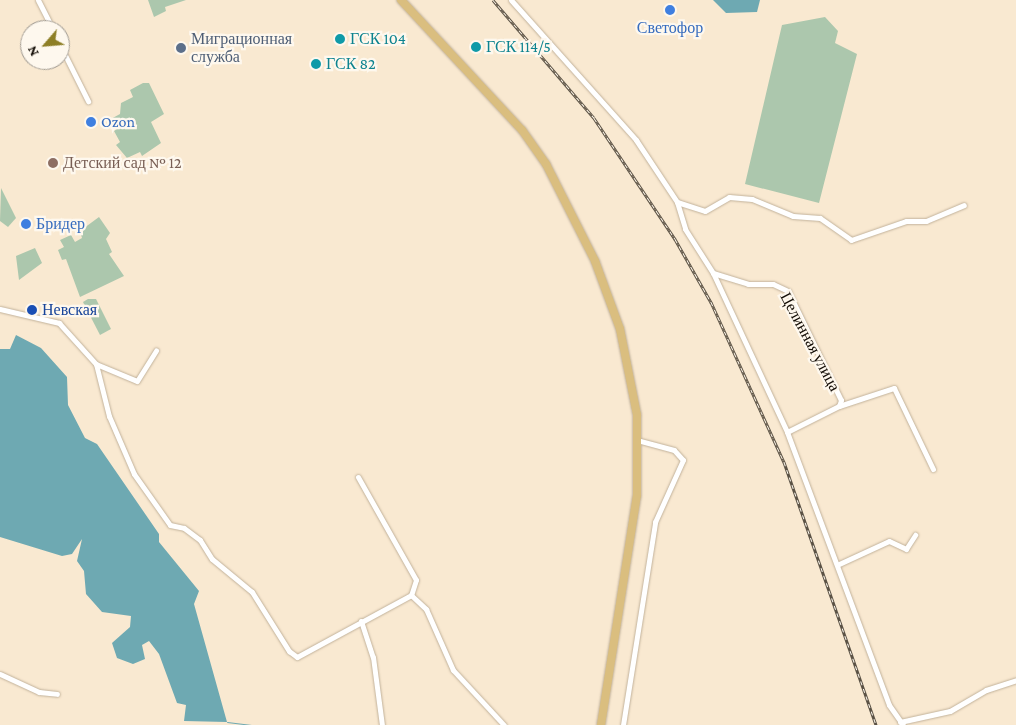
<!DOCTYPE html>
<meta charset="utf-8">
<style>
body{margin:0}
#map{position:relative;width:1016px;height:725px;overflow:hidden;background:#f9e9d1;font-family:"Crimson Pro",serif}
div>[style]{position:absolute}
.green>*{inset:0;background:#acc7ad}
.water>*{inset:0;background:#6ea9b2}
.stream>*{height:1px;margin:-0.5px;padding:0 0.5px;transform-origin:0.5px;border-radius:0.5px;background:#6ea9b2}
.roads{filter:drop-shadow(0 0 1px #c2b29b) drop-shadow(0 0 1px #c2b29b)}
.minor>*{height:5px;margin:-2.5px;padding:0 2.5px;transform-origin:2.5px;border-radius:2.5px;background:#fff}
.primary>*{height:8px;margin:-4px;padding:0 4px;transform-origin:4px;border-radius:4px;background:#dabe7f}
.rail>*{height:3px;margin-top:-1.5px;transform-origin:0;background:repeating-linear-gradient(90deg,#fef8ee 0 4px,#5b5245 0 8px);box-sizing:border-box;border-block:1px solid #5b5245}
.dots>*{width:14px;height:14px;translate:-50% -50%;box-sizing:border-box;border:2px solid #fef8ee;border-radius:50%}
span{translate:-50% -50%;white-space:nowrap;text-align:center;line-height:1.15;-webkit-text-stroke:4.5px #fef8ee;paint-order:stroke}
.shop-label{font-size:16px;color:#366cbe}
.left{translate:0 -50%;text-align:left}
.service-label{font-size:16px;color:#4e5e75}
.culture-label{font-size:16px;color:#0d838f}
.education-label{font-size:16px;color:#785e54}
.transit-label{font-size:16px;color:#164399}
.street-label{font-size:16px;color:#120c05}
.north{position:absolute;left:20px;top:20px;width:50px;height:50px;box-sizing:border-box;background:#fef8ee;border:1px solid #a09a91;border-radius:50%;rotate:243deg;font-size:14px;font-weight:700;line-height:20px;text-align:center;color:#120c05}
.north::after{content:'';display:block;margin:auto;width:18px;height:22px;background:#8e7f26;clip-path:polygon(50% 0,100% 100%,50% 72%,0 100%)}
</style>
<div id="map">
<div class="green">
<div style="clip-path:polygon(148px 0,186px 0,165px 7px,166px 11px,154px 17px)"></div>
<div style="clip-path:polygon(825px 17px,838px 31px,835px 43px,857px 54px,819px 203px,745px 184px,782px 25px)"></div>
<div style="clip-path:polygon(143px 83px,149px 83px,164px 114px,151px 122px,161px 143px,142px 156px,140px 152px,127px 158px,116px 145px,120px 142px,114px 131px,120px 127px,109px 120px,120px 114px,121px 103px,133px 97px,130px 90px)"></div>
<div style="clip-path:polygon(1px 188px,16px 218px,8px 227px,0 221px)"></div>
<div style="clip-path:polygon(99px 217px,110px 233px,106px 239px,112px 252px,109px 254px,124px 276px,80px 297px,66px 259px,62px 260px,58px 250px,64px 247px,60px 240px,71px 235px,75px 242px,82px 238px,80px 231px)"></div>
<div style="clip-path:polygon(35px 248px,42px 263px,19px 280px,16px 256px)"></div>
<div style="clip-path:polygon(88px 299px,96px 299px,111px 329px,100px 335px,83px 302px)"></div>
</div>
<div class="water">
<div style="clip-path:polygon(713px 0,760px 0,757px 12px,726px 13px)"></div>
<div style="clip-path:polygon(16px 335px,41px 348px,67px 377px,68px 405px,85px 438px,97px 444px,159px 534px,159px 542px,199px 591px,194px 604px,227px 722px,184px 721px,186px 705px,177px 703px,159px 654px,149px 641px,142px 645px,145px 659px,133px 664px,117px 658px,112px 643px,130px 627px,131px 616px,102px 612px,86px 594px,84px 571px,77px 561px,82px 539px,72px 554px,62px 556px,0 537px,0 349px,10px 349px)"></div>
</div>
<div class="stream">
<div style="left:227px;top:722px;width:25px;rotate:7deg"></div>
</div>
<div class="roads">
<div class="minor">
<div style="left:38px;top:0;width:34px;rotate:63deg"></div>
<div style="left:511px;top:0;width:188px;rotate:48.2deg"></div>
<div style="left:636px;top:140px;width:74px;rotate:56.5deg"></div>
<div style="left:677px;top:202px;width:29px;rotate:18deg"></div>
<div style="left:705px;top:211px;width:28px;rotate:-30deg"></div>
<div style="left:729px;top:197px;width:23px;rotate:5deg"></div>
<div style="left:752px;top:199px;width:44px;rotate:22.5deg"></div>
<div style="left:793px;top:216px;width:27px;rotate:4deg"></div>
<div style="left:820px;top:218px;width:38px;rotate:35deg"></div>
<div style="left:851px;top:240px;width:58px;rotate:-19.1deg"></div>
<div style="left:906px;top:221px;width:20px"></div>
<div style="left:926px;top:221px;width:41px;rotate:-22.8deg"></div>
<div style="left:60px;top:45px;width:63px;rotate:63.4deg"></div>
<div style="left:677px;top:202px;width:28px;rotate:73deg"></div>
<div style="left:685px;top:229px;width:52px;rotate:57.5deg"></div>
<div style="left:713px;top:273px;width:175px;rotate:65deg"></div>
<div style="left:787px;top:432px;width:291px;rotate:69.5deg"></div>
<div style="left:889px;top:705px;width:24px;rotate:55deg"></div>
<div style="left:713px;top:273px;width:37px;rotate:17deg"></div>
<div style="left:748px;top:284px;width:25px"></div>
<div style="left:773px;top:284px;width:17px;rotate:25deg"></div>
<div style="left:788px;top:291px;width:121px;rotate:64.1deg"></div>
<div style="left:841px;top:400px;width:6px;rotate:108deg"></div>
<div style="left:0;top:309px;width:61px;rotate:13.3deg"></div>
<div style="left:59px;top:323px;width:55px;rotate:47.9deg"></div>
<div style="left:96px;top:364px;width:44px;rotate:22.5deg"></div>
<div style="left:137px;top:381px;width:36px;rotate:-58deg"></div>
<div style="left:96px;top:364px;width:54px;rotate:76deg"></div>
<div style="left:109px;top:416px;width:63px;rotate:66.7deg"></div>
<div style="left:134px;top:474px;width:62px;rotate:54.8deg"></div>
<div style="left:170px;top:525px;width:14px;rotate:12deg"></div>
<div style="left:184px;top:528px;width:20px;rotate:37deg"></div>
<div style="left:200px;top:540px;width:22px;rotate:58deg"></div>
<div style="left:212px;top:559px;width:52px;rotate:39.5deg"></div>
<div style="left:252px;top:592px;width:70px;rotate:57.9deg"></div>
<div style="left:289px;top:651px;width:10px;rotate:37deg"></div>
<div style="left:297px;top:657px;width:130px;rotate:-28.5deg"></div>
<div style="left:411px;top:595px;width:21px;rotate:43deg"></div>
<div style="left:426px;top:609px;width:67px;rotate:66.1deg"></div>
<div style="left:453px;top:670px;width:75px;rotate:47.2deg"></div>
<div style="left:787px;top:432px;width:58px;rotate:-26.6deg"></div>
<div style="left:839px;top:406px;width:58px;rotate:-18.1deg"></div>
<div style="left:894px;top:388px;width:90px;rotate:64.3deg"></div>
<div style="left:358px;top:477px;width:118px;rotate:60.6deg"></div>
<div style="left:416px;top:580px;width:16px;rotate:108deg"></div>
<div style="left:839px;top:564px;width:55px;rotate:-24.7deg"></div>
<div style="left:889px;top:541px;width:19px;rotate:25deg"></div>
<div style="left:906px;top:549px;width:17px;rotate:-57deg"></div>
<div style="left:361px;top:621px;width:38px;rotate:72deg"></div>
<div style="left:373px;top:657px;width:69px;rotate:82.5deg"></div>
<div style="left:0;top:674px;width:43px;rotate:24.8deg"></div>
<div style="left:39px;top:692px;width:18px;rotate:6deg"></div>
<div style="left:900px;top:722px;width:51px;rotate:-12.4deg"></div>
<div style="left:950px;top:711px;width:42px;rotate:-30.3deg"></div>
<div style="left:986px;top:690px;width:32px;rotate:-18deg"></div>
<div style="left:623px;top:725px;width:206px;rotate:-81deg"></div>
<div style="left:655px;top:522px;width:68px;rotate:-65.7deg"></div>
<div style="left:683px;top:460px;width:13px;rotate:-132deg"></div>
<div style="left:674px;top:450px;width:38px;rotate:-165deg"></div>
</div>
<div class="primary">
<div style="left:401px;top:0;width:178px;rotate:47.1deg"></div>
<div style="left:522px;top:130px;width:42px;rotate:54.8deg"></div>
<div style="left:546px;top:164px;width:109px;rotate:63.2deg"></div>
<div style="left:595px;top:261px;width:72px;rotate:69.8deg"></div>
<div style="left:620px;top:329px;width:88px;rotate:78.8deg"></div>
<div style="left:637px;top:415px;width:80px;rotate:90deg"></div>
<div style="left:637px;top:495px;width:233px;rotate:98.9deg"></div>
</div>
</div>
<div class="rail">
<div style="left:493px;top:0;width:155px;rotate:49.4deg"></div>
<div style="left:594px;top:118px;width:146px;rotate:56.2deg"></div>
<div style="left:675px;top:239px;width:73px;rotate:60.3deg"></div>
<div style="left:711px;top:302px;width:176px;rotate:65.5deg"></div>
<div style="left:784px;top:462px;width:279px;rotate:70.7deg"></div>
</div>
<div class="dots">
<div style="left:670px;top:10px;background:#3f7fe0"></div>
<div style="left:340px;top:39px;background:#0f9aa8"></div>
<div style="left:476px;top:47px;background:#0f9aa8"></div>
<div style="left:181px;top:48px;background:#5c6f8a"></div>
<div style="left:316px;top:64px;background:#0f9aa8"></div>
<div style="left:91px;top:122px;background:#3f7fe0"></div>
<div style="left:53px;top:163px;background:#8d6e63"></div>
<div style="left:26px;top:224px;background:#3f7fe0"></div>
<div style="left:32px;top:310px;background:#1a4fb4"></div>
</div>
<div class="shop-label">
<span style="left:670px;top:28px">Светофор</span>
<span class="left" style="left:101px;top:122px">Ozon</span>
<span class="left" style="left:36px;top:224px">Бридер</span>
</div>
<div class="service-label">
<span class="left" style="left:191px;top:48px">Миграционная<br>служба</span>
</div>
<div class="culture-label">
<span class="left" style="left:350px;top:39px">ГСК 104</span>
<span class="left" style="left:486px;top:47px">ГСК 114/5</span>
<span class="left" style="left:326px;top:64px">ГСК 82</span>
</div>
<div class="education-label">
<span class="left" style="left:63px;top:163px">Детский сад № 12</span>
</div>
<div class="transit-label">
<span class="left" style="left:42px;top:310px">Невская</span>
</div>
<div class="street-label">
<span style="left:810px;top:342px;rotate:62deg">Целинная улица</span>
</div>
<div class="north">N</div>
</div>
